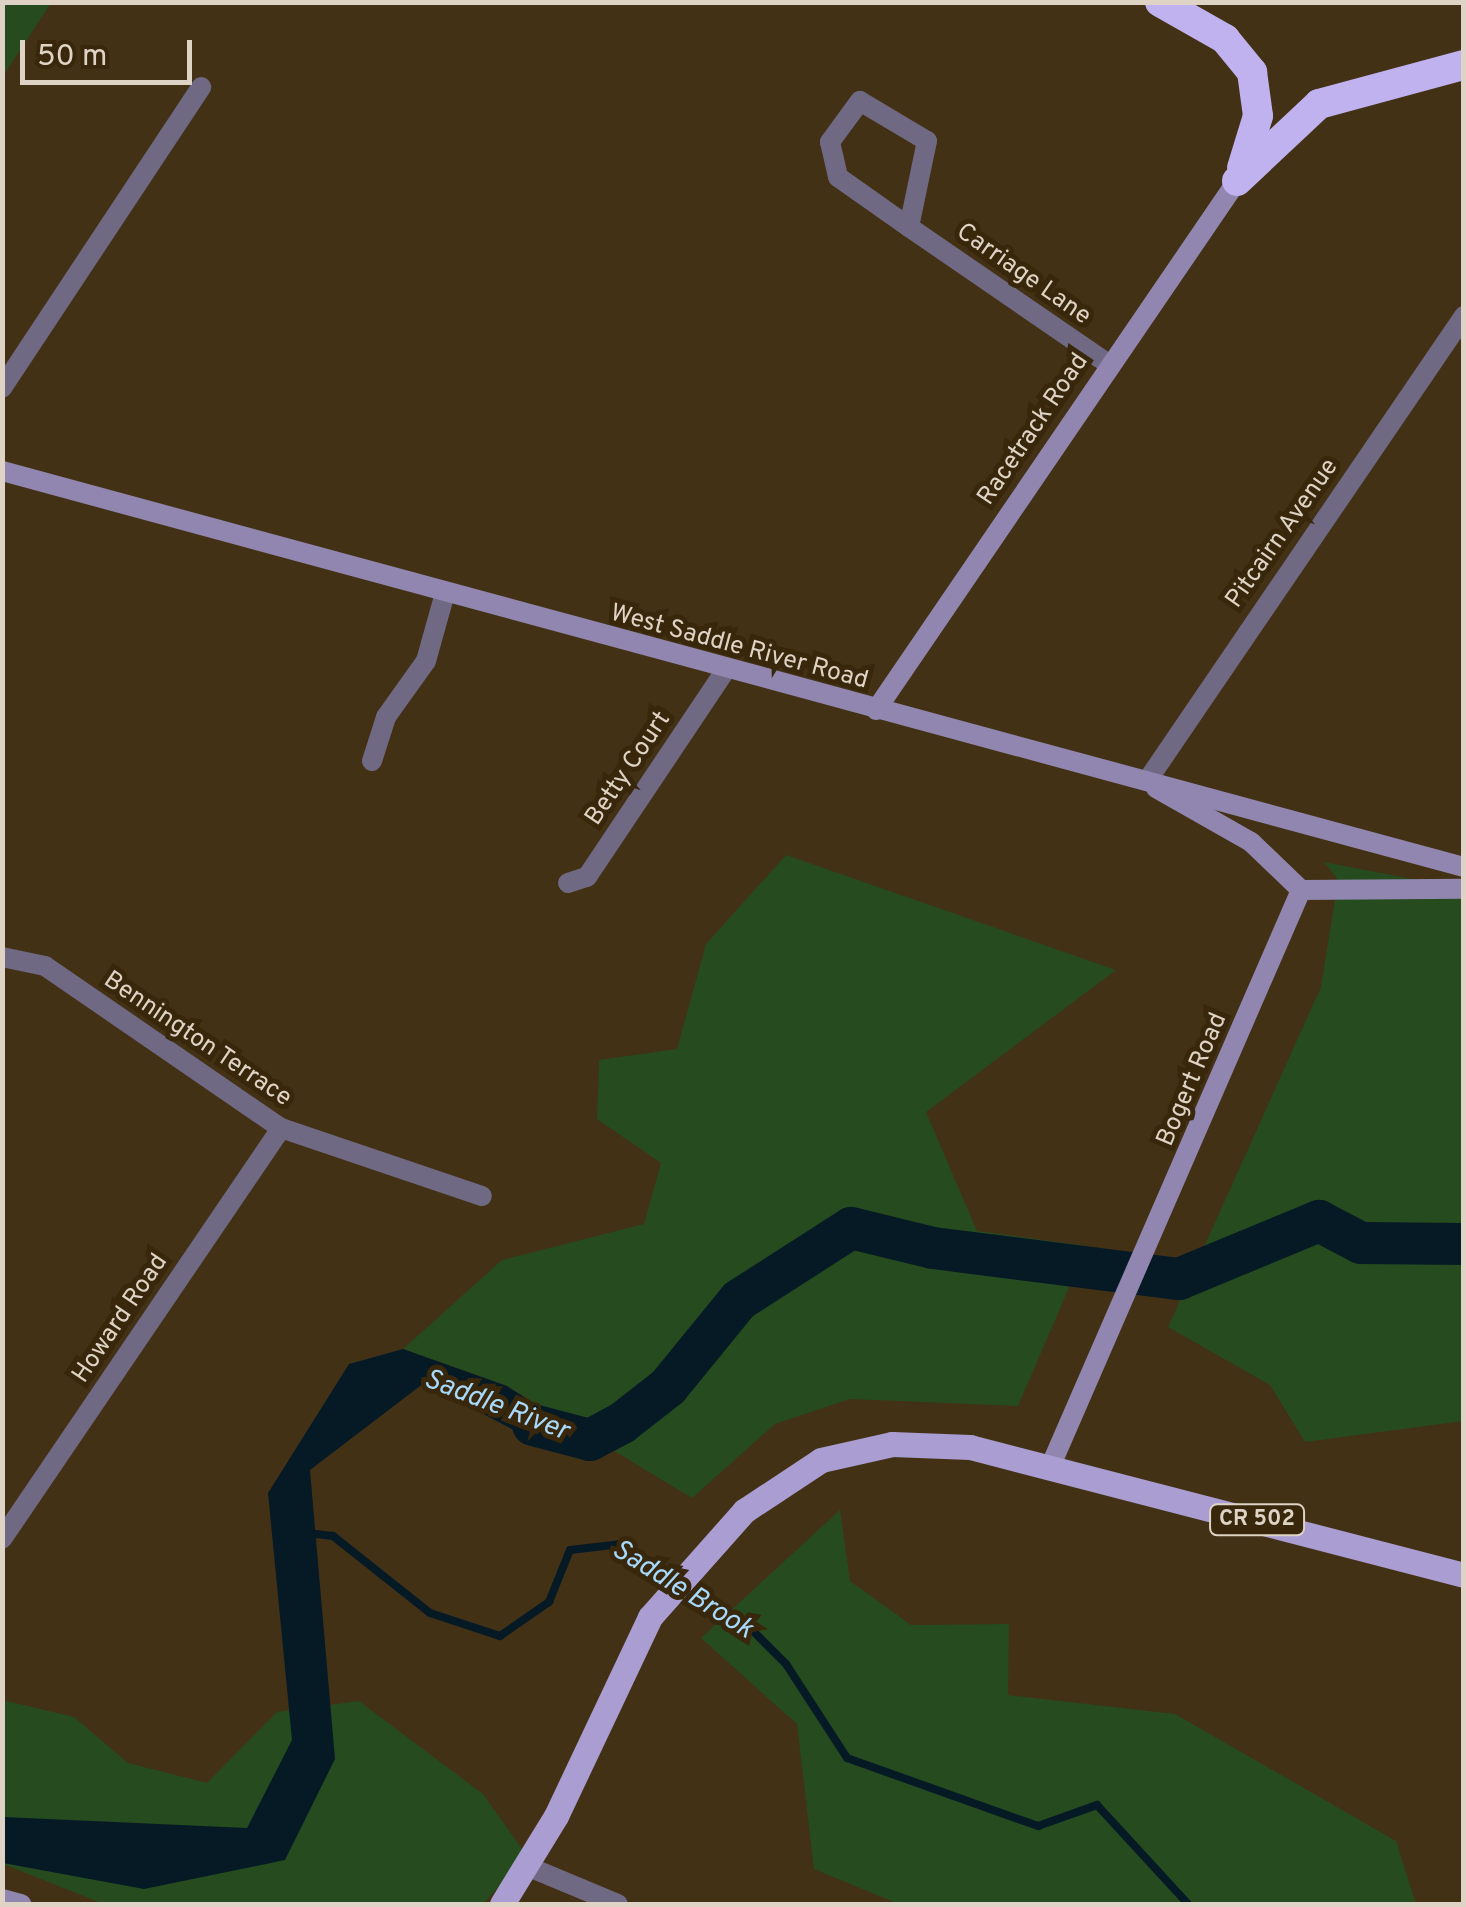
<!DOCTYPE html>
<style>
body{margin:0}
#map{position:relative;width:1466px;height:1907px;overflow:hidden;background:#433116;font-family:Overpass,sans-serif}
div>[style]{position:absolute}
.green>*{inset:0;background:#254b1f}
.water>*{inset:0;background:#061a26}
.stream>*{height:8px;margin:-4px;padding:0 4px;transform-origin:4px;border-radius:4px;background:#061a26}
.river>*{height:42px;margin:-21px;padding:0 21px;transform-origin:21px;border-radius:21px;background:#061a26}
.street>*{height:20px;margin:-10px;padding:0 10px;transform-origin:10px;border-radius:10px;background:#6f6983}
.secondary>*{height:20px;margin:-10px;padding:0 10px;transform-origin:10px;border-radius:10px;background:#9086af}
.primary>*{height:25px;margin:-12.5px;padding:0 12.5px;transform-origin:12.5px;border-radius:12.5px;background:#a99dd1}
.highway>*{height:30px;margin:-15px;padding:0 15px;transform-origin:15px;border-radius:15px;background:#c0b1ef}
span{translate:-50% -50%;white-space:nowrap;text-align:center;line-height:1.15;-webkit-text-stroke:10px #38270b;paint-order:stroke}
.shield-label span{padding:2px 8px;background:#38270b;border:2px solid;border-radius:8px;-webkit-text-stroke-width:0}
.shield-label{font-size:22px;color:#ded3c4;font-weight:700}
.street-label{font-size:25px;color:#ded3c4}
.water-label{font-size:28px;color:#a7d9fd;font-style:italic}
.frame{position:absolute;inset:0;border:5px solid #ded3c4;pointer-events:none}
.scale{position:absolute;left:20px;top:40px;width:172px;height:45px;box-sizing:border-box;border:5px solid #ded3c4;border-top:0;padding-left:12px;font-size:30px;line-height:35px;white-space:nowrap;color:#ded3c4;-webkit-text-stroke:8px #38270b;paint-order:stroke}
</style>
<div id="map">
<div class="green">
<div style="clip-path:polygon(3px 2px,51px 3px,3px 76px,2px 3px)"></div>
<div style="clip-path:polygon(786px 855px,1116px 970px,926px 1112px,977px 1231px,1087px 1246px,1018px 1406px,850px 1399px,775px 1424px,692px 1498px,507px 1386px,403px 1349px,502px 1260px,644px 1224px,661px 1163px,597px 1119px,599px 1060px,677px 1049px,706px 944px)"></div>
<div style="clip-path:polygon(1324px 862px,1463px 889px,1463px 1421px,1305px 1442px,1270px 1385px,1168px 1327px,1321px 987px,1338px 880px)"></div>
<div style="clip-path:polygon(840px 1510px,850px 1581px,911px 1625px,1009px 1624px,1008px 1695px,1175px 1714px,1396px 1841px,1416px 1904px,899px 1904px,814px 1869px,797px 1724px,701px 1638px)"></div>
<div style="clip-path:polygon(2px 1700px,74px 1717px,128px 1763px,207px 1783px,277px 1712px,359px 1701px,483px 1794px,527px 1856px,483px 1904px,104px 1904px,3px 1864px)"></div>
</div>
<div class="water">
<div style="clip-path:polygon(403px 1349px,507px 1386px,590px 1440px,550px 1449px,424px 1383px,310px 1470px,335px 1759px,285px 1860px,144px 1889px,3px 1863px,3px 1817px,247px 1828px,292px 1740px,268px 1493px,349px 1364px)"></div>
</div>
<div class="stream">
<div style="left:316px;top:1534px;width:17px;rotate:7deg"></div>
<div style="left:333px;top:1536px;width:124px;rotate:38.4deg"></div>
<div style="left:430px;top:1613px;width:74px;rotate:18.2deg"></div>
<div style="left:500px;top:1636px;width:60px;rotate:-34.8deg"></div>
<div style="left:549px;top:1602px;width:56px;rotate:-68deg"></div>
<div style="left:570px;top:1550px;width:52px;rotate:-6.6deg"></div>
<div style="left:622px;top:1544px;width:149px;rotate:32.9deg"></div>
<div style="left:747px;top:1625px;width:55px;rotate:45deg"></div>
<div style="left:786px;top:1664px;width:112px;rotate:57deg"></div>
<div style="left:847px;top:1758px;width:203px;rotate:19.6deg"></div>
<div style="left:1038px;top:1826px;width:63px;rotate:-19.6deg"></div>
<div style="left:1097px;top:1805px;width:134px;rotate:47.4deg"></div>
</div>
<div class="river">
<div style="left:533px;top:1425px;width:59px;rotate:14.7deg"></div>
<div style="left:590px;top:1440px;width:36px;rotate:-28deg"></div>
<div style="left:622px;top:1423px;width:58px;rotate:-38deg"></div>
<div style="left:668px;top:1387px;width:112px;rotate:-50.8deg"></div>
<div style="left:739px;top:1300px;width:133px;rotate:-32.7deg"></div>
<div style="left:851px;top:1228px;width:84px;rotate:13.7deg"></div>
<div style="left:933px;top:1248px;width:248px;rotate:7.2deg"></div>
<div style="left:1179px;top:1279px;width:152px;rotate:-22.5deg"></div>
<div style="left:1319px;top:1221px;width:47px;rotate:27.6deg"></div>
<div style="left:1361px;top:1243px;width:103px;rotate:0.6deg"></div>
</div>
<div class="street">
<div style="left:909px;top:227px;width:88px;rotate:-78.2deg"></div>
<div style="left:927px;top:141px;width:78px;rotate:-149.2deg"></div>
<div style="left:860px;top:101px;width:51px;rotate:126.2deg"></div>
<div style="left:830px;top:142px;width:36px;rotate:77deg"></div>
<div style="left:838px;top:177px;width:87px;rotate:35.2deg"></div>
<div style="left:909px;top:227px;width:242px;rotate:34.5deg"></div>
<div style="left:2px;top:388px;width:361px;rotate:-56.5deg"></div>
<div style="left:372px;top:761px;width:46px;rotate:-72.3deg"></div>
<div style="left:386px;top:717px;width:69px;rotate:-54.5deg"></div>
<div style="left:426px;top:661px;width:71px;rotate:-74.4deg"></div>
<div style="left:1147px;top:781px;width:563px;rotate:-55.72deg"></div>
<div style="left:568px;top:883px;width:20px;rotate:-18deg"></div>
<div style="left:587px;top:877px;width:247px;rotate:-56.2deg"></div>
<div style="left:2px;top:957px;width:44px;rotate:11.8deg"></div>
<div style="left:45px;top:966px;width:286px;rotate:34.5deg"></div>
<div style="left:281px;top:1128px;width:212px;rotate:18.7deg"></div>
<div style="left:2px;top:1539px;width:497px;rotate:-55.8deg"></div>
<div style="left:529px;top:1867px;width:96px;rotate:22.6deg"></div>
</div>
<div class="secondary">
<div style="left:2px;top:471px;width:1515px;rotate:15.16deg"></div>
<div style="left:876px;top:710px;width:640px;rotate:-55.69deg"></div>
<div style="left:1156px;top:788px;width:109px;rotate:29.6deg"></div>
<div style="left:1251px;top:842px;width:69px;rotate:43.8deg"></div>
<div style="left:1301px;top:890px;width:163px;rotate:-0.4deg"></div>
<div style="left:1051px;top:1465px;width:627px;rotate:-66.5deg"></div>
<div style="left:2px;top:1899px;width:20px;rotate:15deg"></div>
</div>
<div class="primary">
<div style="left:502px;top:1904px;width:103px;rotate:-58.5deg"></div>
<div style="left:556px;top:1816px;width:220px;rotate:-64.7deg"></div>
<div style="left:650px;top:1617px;width:142px;rotate:-48.4deg"></div>
<div style="left:744px;top:1511px;width:92px;rotate:-33.5deg"></div>
<div style="left:821px;top:1460px;width:73px;rotate:-12.7deg"></div>
<div style="left:892px;top:1444px;width:78px;rotate:2.2deg"></div>
<div style="left:970px;top:1447px;width:510px;rotate:14.53deg"></div>
</div>
<div class="highway">
<div style="left:1160px;top:2px;width:75px;rotate:29.6deg"></div>
<div style="left:1225px;top:39px;width:43px;rotate:50.7deg"></div>
<div style="left:1252px;top:72px;width:44px;rotate:82.2deg"></div>
<div style="left:1258px;top:116px;width:54px;rotate:107.1deg"></div>
<div style="left:1237px;top:181px;width:112px;rotate:-43.2deg"></div>
<div style="left:1319px;top:104px;width:150px;rotate:-15.1deg"></div>
</div>
<div class="shield-label">
<span style="left:1257px;top:1520px">CR 502</span>
</div>
<div class="street-label">
<span style="left:1023px;top:275px;rotate:35deg">Carriage Lane</span>
<span style="left:1034px;top:430px;rotate:-56deg">Racetrack Road</span>
<span style="left:1283px;top:534px;rotate:-55deg">Pitcairn Avenue</span>
<span style="left:739px;top:648px;rotate:15deg">West Saddle River Road</span>
<span style="left:629px;top:769px;rotate:-56deg">Betty Court</span>
<span style="left:197px;top:1040px;rotate:34deg">Bennington Terrace</span>
<span style="left:1193px;top:1080px;rotate:-67deg">Bogert Road</span>
<span style="left:121px;top:1319px;rotate:-56deg">Howard Road</span>
</div>
<div class="water-label">
<span style="left:496px;top:1406px;rotate:21deg">Saddle River</span>
<span style="left:682px;top:1590px;rotate:32deg">Saddle Brook</span>
</div>
<div class="frame"></div>
<div class="scale">50 m</div>
</div>
